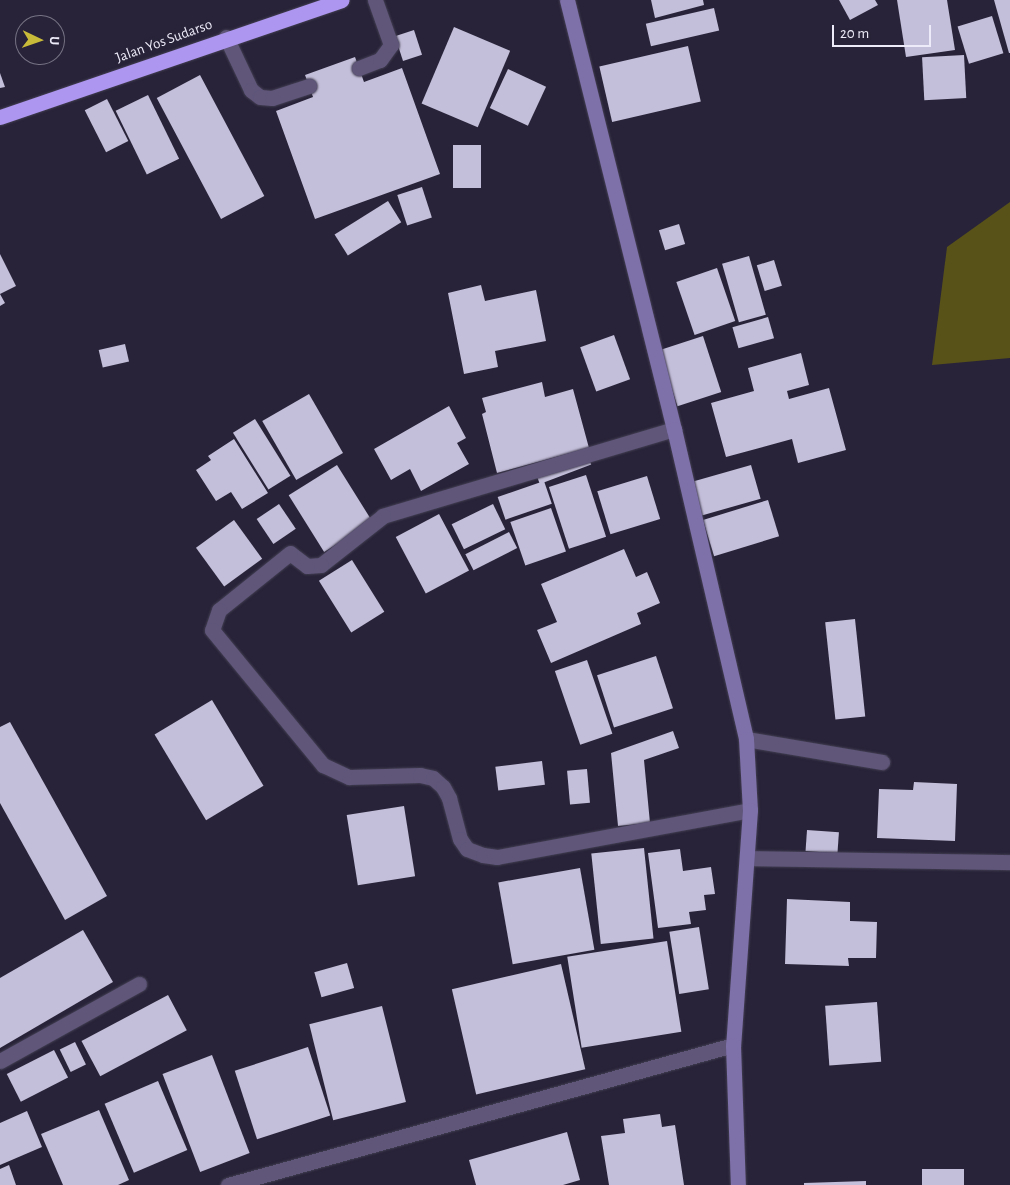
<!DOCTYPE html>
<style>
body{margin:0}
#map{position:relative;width:1010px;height:1185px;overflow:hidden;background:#282338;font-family:"Alegreya Sans",sans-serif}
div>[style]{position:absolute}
.forest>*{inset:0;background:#585219}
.building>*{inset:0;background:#c3bed9;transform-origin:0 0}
.roads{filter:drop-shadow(0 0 1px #443f53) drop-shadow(0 0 1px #443f53)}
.lane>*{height:15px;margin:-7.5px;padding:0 7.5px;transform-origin:7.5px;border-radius:7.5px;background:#5f567a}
.street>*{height:15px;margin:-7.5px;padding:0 7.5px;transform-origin:7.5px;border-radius:7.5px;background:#5f567a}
.secondary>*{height:15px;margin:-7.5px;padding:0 7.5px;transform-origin:7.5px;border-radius:7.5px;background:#7e70a9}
.highway>*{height:15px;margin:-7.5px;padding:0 7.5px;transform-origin:7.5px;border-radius:7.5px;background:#ad96ef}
span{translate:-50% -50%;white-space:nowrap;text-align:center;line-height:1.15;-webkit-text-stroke:5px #282338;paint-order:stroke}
.street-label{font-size:15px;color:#edeaf9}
.north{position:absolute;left:15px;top:15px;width:50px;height:50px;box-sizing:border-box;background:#282338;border:1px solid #777385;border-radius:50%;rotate:93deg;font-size:14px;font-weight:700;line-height:20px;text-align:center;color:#edeaf9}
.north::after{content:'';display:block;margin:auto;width:18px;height:22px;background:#c9bb3a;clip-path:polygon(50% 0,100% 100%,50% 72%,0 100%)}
.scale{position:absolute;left:832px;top:25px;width:99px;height:22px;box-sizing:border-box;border:2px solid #edeaf9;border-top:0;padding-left:6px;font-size:15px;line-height:18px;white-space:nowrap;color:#edeaf9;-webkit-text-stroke:4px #282338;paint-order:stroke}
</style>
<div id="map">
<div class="forest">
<div style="clip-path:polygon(1010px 202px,1010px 358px,932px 365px,947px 247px)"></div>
</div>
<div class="building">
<div style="clip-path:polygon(651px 0,703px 0,704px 5px,655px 18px)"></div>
<div style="clip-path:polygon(839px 0,875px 0,878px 5px,850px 20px)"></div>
<div style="clip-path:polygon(897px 0,947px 0,955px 50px,906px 57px)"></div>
<div style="clip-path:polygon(994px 0,1010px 0,1010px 53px,1009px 53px)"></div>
<div style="left:714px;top:8px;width:23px;height:70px;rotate:77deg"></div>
<div style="left:992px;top:16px;width:39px;height:36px;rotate:73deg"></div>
<div style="left:454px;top:27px;width:61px;height:83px;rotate:23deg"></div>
<div style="left:414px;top:30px;width:26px;height:20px;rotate:72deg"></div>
<div style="left:688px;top:46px;width:57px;height:91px;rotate:77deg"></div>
<div style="left:964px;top:55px;width:43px;height:42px;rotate:87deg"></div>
<div style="clip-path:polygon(355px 57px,364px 82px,402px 68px,440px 174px,315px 219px,276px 111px,313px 97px,305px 75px)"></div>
<div style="left:508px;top:69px;width:42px;height:43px;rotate:25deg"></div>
<div style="clip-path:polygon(0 73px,5px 87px,0 88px)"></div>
<div style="left:200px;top:75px;width:137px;height:49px;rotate:62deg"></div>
<div style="left:148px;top:95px;width:71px;height:36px;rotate:64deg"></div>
<div style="left:107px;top:99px;width:47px;height:25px;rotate:63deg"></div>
<div style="left:453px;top:145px;width:28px;height:43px"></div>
<div style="left:422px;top:187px;width:32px;height:26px;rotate:72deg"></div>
<div style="left:388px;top:201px;width:25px;height:63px;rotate:58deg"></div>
<div style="left:679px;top:224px;width:21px;height:21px;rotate:73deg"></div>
<div style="clip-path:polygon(0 254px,16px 286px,0 294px,5px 303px,0 306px)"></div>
<div style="left:749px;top:256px;width:61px;height:28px;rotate:74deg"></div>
<div style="left:774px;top:260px;width:27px;height:18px;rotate:73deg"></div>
<div style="left:717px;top:268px;width:56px;height:43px;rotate:71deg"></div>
<div style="clip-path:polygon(481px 285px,485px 301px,536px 290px,546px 341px,495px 351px,498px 367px,464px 374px,448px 293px)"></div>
<div style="left:768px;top:317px;width:22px;height:37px;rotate:74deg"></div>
<div style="left:614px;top:335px;width:47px;height:36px;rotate:70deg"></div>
<div style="left:703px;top:336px;width:59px;height:46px;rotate:72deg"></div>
<div style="left:125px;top:344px;width:18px;height:27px;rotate:77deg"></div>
<div style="clip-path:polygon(801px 353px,809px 385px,787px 391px,789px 399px,829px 388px,846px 450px,798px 463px,792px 439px,726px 457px,711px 403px,754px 391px,748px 368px)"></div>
<div style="clip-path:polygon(542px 382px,545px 397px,573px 389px,589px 448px,497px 473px,482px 414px,486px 412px,482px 398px)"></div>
<div style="left:309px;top:394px;width:68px;height:54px;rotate:60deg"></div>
<div style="clip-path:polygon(449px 406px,466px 438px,457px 443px,469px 464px,421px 491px,410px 469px,391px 480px,374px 449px)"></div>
<div style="left:255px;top:419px;width:67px;height:26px;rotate:58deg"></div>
<div style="clip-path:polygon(234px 439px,268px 493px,242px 509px,231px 492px,216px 501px,196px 470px,211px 460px,208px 456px)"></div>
<div style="left:588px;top:456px;width:9px;height:55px;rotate:69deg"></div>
<div style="left:337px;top:465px;width:67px;height:57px;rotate:58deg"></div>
<div style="left:751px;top:465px;width:35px;height:63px;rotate:74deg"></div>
<div style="left:586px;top:475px;width:65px;height:39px;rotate:72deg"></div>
<div style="left:647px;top:476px;width:45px;height:52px;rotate:73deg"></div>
<div style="left:544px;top:481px;width:24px;height:49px;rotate:71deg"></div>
<div style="left:768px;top:500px;width:38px;height:68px;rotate:73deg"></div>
<div style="left:279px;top:504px;width:30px;height:27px;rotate:56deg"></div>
<div style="left:493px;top:504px;width:28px;height:46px;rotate:64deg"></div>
<div style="left:551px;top:508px;width:46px;height:43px;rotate:71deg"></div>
<div style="left:439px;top:514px;width:64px;height:49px;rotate:62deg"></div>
<div style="left:234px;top:520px;width:48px;height:47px;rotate:54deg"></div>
<div style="left:509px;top:532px;width:18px;height:49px;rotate:63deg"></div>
<div style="clip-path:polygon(624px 549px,636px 577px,647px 572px,660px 603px,637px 613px,641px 624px,551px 663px,537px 630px,557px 622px,541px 584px)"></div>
<div style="left:352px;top:560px;width:61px;height:39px;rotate:58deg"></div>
<div style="left:855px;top:619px;width:98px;height:30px;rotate:84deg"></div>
<div style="left:656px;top:656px;width:55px;height:62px;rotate:72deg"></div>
<div style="left:587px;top:660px;width:78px;height:34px;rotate:71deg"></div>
<div style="left:212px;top:700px;width:100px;height:67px;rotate:59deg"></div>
<div style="clip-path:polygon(10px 722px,107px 896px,65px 920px,0 803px,0 727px)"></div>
<div style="clip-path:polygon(673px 731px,679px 748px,644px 760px,650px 823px,618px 826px,611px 753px)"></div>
<div style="left:542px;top:761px;width:24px;height:47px;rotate:83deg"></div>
<div style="left:587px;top:769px;width:34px;height:20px;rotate:85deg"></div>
<div style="clip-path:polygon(914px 782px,957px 784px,955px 841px,877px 838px,879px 789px,913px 790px)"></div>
<div style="left:404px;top:806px;width:71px;height:58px;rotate:81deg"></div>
<div style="left:807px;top:830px;width:32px;height:21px;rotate:4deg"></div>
<div style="left:644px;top:848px;width:91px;height:53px;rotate:84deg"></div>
<div style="clip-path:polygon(680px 849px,683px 871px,711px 867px,715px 894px,704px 895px,706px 910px,689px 912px,691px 924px,658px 928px,648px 853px)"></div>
<div style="left:580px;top:868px;width:83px;height:83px;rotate:80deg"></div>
<div style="clip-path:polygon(787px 899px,850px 902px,850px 921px,877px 922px,876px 958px,848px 958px,849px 966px,785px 964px)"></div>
<div style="left:699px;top:927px;width:63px;height:30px;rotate:81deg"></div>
<div style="clip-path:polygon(83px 930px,113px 982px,0 1048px,0 978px)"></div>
<div style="left:667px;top:941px;width:92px;height:101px;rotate:81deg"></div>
<div style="left:347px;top:963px;width:26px;height:34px;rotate:74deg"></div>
<div style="left:561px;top:964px;width:108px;height:112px;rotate:77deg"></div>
<div style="left:168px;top:995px;width:40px;height:98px;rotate:62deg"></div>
<div style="left:877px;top:1002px;width:60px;height:52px;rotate:86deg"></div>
<div style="left:382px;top:1006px;width:99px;height:75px;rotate:76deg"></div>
<div style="left:75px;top:1042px;width:25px;height:17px;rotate:64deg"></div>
<div style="left:308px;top:1047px;width:72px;height:77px;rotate:72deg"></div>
<div style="left:54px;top:1050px;width:31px;height:53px;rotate:63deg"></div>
<div style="left:212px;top:1055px;width:105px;height:53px;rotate:69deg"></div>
<div style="left:158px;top:1081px;width:75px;height:58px;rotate:67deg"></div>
<div style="clip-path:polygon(99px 1110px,129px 1180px,118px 1185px,63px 1185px,41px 1134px)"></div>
<div style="clip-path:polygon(27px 1111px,42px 1147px,0 1165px,0 1123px)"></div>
<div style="clip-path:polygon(660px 1114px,662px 1127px,675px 1125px,684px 1185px,609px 1185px,601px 1136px,625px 1133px,623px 1119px)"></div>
<div style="clip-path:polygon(567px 1132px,580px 1180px,563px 1185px,476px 1185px,469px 1160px)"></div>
<div style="clip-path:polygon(9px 1165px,16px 1185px,0 1185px,0 1169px)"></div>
<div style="left:922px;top:1169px;width:42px;height:16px"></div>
<div style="clip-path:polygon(866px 1181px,866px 1185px,804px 1185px,804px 1183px)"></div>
</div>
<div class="roads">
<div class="lane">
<div style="left:226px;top:37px;width:59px;rotate:64.7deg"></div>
<div style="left:251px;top:90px;width:11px;rotate:38deg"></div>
<div style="left:260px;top:97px;width:12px;rotate:5deg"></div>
<div style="left:272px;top:98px;width:39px;rotate:-18deg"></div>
<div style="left:359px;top:68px;width:22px;rotate:-21deg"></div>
<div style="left:380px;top:60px;width:19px;rotate:-54deg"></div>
<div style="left:391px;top:45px;width:48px;rotate:-109.6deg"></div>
<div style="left:746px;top:739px;width:138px;rotate:9.6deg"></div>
<div style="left:0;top:1061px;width:159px;rotate:-29deg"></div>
</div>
<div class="street">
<div style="left:674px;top:429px;width:304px;rotate:163.4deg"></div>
<div style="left:383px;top:516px;width:79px;rotate:141.7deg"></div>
<div style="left:321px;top:565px;width:14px;rotate:176deg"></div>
<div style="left:307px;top:566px;width:21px;rotate:-143deg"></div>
<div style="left:290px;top:553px;width:91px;rotate:141.2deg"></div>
<div style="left:219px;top:610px;width:21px;rotate:109deg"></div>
<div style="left:212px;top:630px;width:175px;rotate:50.6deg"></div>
<div style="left:323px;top:765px;width:29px;rotate:25deg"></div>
<div style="left:349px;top:777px;width:71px;rotate:-1.6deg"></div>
<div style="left:420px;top:775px;width:13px;rotate:13deg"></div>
<div style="left:433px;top:778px;width:13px;rotate:42deg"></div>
<div style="left:443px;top:787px;width:13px;rotate:61deg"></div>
<div style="left:449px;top:798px;width:42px;rotate:75deg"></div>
<div style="left:460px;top:839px;width:12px;rotate:55deg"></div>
<div style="left:467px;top:849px;width:17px;rotate:21deg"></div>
<div style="left:483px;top:855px;width:14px;rotate:8deg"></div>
<div style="left:497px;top:857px;width:257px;rotate:-10.5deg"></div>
<div style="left:748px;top:858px;width:262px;rotate:0.9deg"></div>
<div style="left:228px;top:1185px;width:524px;rotate:-15.49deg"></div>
</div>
<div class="secondary">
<div style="left:567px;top:0;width:442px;rotate:76deg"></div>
<div style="left:674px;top:429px;width:318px;rotate:76.9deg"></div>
<div style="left:746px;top:739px;width:71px;rotate:86.8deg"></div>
<div style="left:750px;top:810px;width:236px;rotate:94.1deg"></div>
<div style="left:733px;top:1045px;width:140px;rotate:88deg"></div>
</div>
<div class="highway">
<div style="left:0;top:117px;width:361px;rotate:-18.9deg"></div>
</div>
</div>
<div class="street-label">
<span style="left:164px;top:41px;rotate:-20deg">Jalan Yos Sudarso</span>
</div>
<div class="north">U</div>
<div class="scale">20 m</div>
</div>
